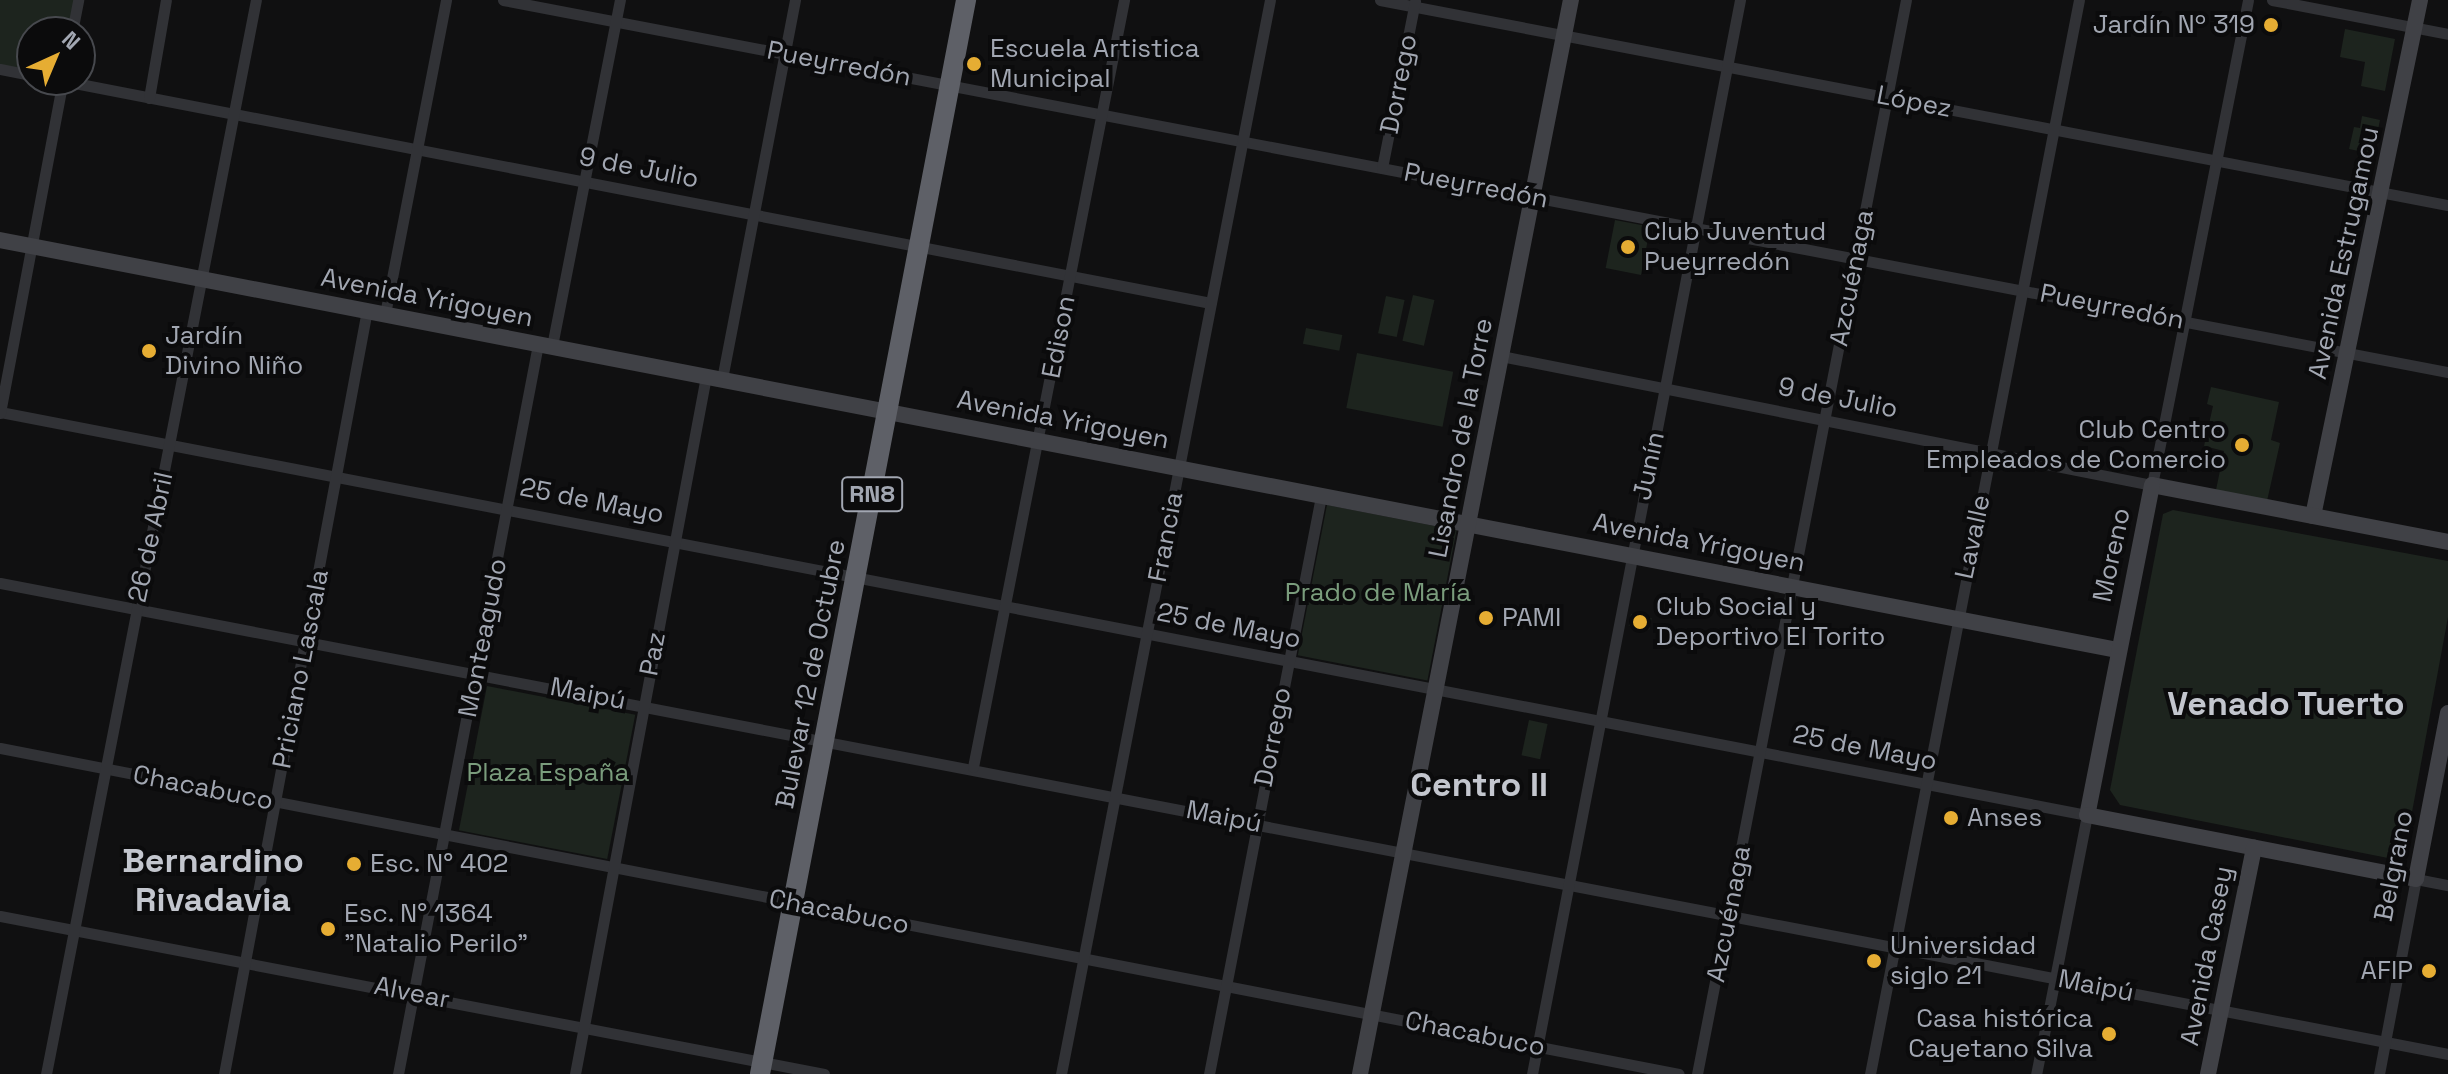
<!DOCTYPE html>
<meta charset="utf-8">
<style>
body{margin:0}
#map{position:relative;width:2448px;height:1074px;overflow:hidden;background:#101011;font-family:"Space Grotesk",sans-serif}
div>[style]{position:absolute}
.green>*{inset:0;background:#1d241e;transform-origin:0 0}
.street>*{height:11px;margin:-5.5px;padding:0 5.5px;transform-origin:5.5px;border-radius:5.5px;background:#313236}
.secondary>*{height:16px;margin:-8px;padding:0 8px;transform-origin:8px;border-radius:8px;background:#404146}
.highway>*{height:20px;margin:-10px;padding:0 10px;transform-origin:10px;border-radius:10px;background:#5e6067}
.dots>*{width:22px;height:22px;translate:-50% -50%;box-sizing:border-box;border:4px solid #0b0b0c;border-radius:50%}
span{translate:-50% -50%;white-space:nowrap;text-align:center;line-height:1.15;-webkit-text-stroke:8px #0b0b0c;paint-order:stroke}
.shield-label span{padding:2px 6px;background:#0b0b0c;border:2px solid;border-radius:6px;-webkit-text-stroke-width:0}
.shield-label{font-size:24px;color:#a2a7b2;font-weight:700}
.poi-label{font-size:26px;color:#a2a7b2}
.right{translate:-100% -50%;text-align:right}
.left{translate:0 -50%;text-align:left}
.street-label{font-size:26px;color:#a2a7b2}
.park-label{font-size:26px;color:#7a9c7c}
.district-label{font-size:34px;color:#c3c6ce;font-weight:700}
.north{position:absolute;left:16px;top:16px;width:80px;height:80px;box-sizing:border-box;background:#0b0b0c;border:2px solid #47494e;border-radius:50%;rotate:44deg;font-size:22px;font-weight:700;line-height:32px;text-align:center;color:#a2a7b2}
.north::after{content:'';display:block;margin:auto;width:28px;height:36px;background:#e6ad33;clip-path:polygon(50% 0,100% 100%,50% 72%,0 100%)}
</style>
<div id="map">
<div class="green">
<div style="clip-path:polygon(0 0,78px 0,72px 32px,32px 32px,32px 75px,0 69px)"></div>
<div style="clip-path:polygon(2345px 29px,2395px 39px,2385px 91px,2361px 86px,2365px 62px,2340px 57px)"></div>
<div style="clip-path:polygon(2362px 116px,2380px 120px,2373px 154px,2349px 149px,2354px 127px,2360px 128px)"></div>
<div style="left:1615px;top:220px;width:36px;height:49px;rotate:11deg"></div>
<div style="left:1413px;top:295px;width:22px;height:47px;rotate:13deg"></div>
<div style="left:1386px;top:296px;width:19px;height:38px;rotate:12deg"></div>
<div style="left:1306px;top:328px;width:37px;height:16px;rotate:11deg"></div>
<div style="left:1357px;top:353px;width:98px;height:56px;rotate:11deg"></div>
<div style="clip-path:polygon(2211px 387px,2279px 402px,2271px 440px,2280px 443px,2267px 501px,2216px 490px,2224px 451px,2204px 446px,2213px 406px,2207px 404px)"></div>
<div style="left:1327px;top:505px;width:132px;height:153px;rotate:11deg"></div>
<div style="clip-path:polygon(2173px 510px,2448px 561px,2448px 617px,2403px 861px,2120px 805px,2110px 790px,2163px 514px)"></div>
<div style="left:1631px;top:614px;width:21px;height:12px;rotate:11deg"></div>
<div style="left:487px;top:686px;width:151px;height:147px;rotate:11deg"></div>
<div style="left:1529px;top:720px;width:19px;height:36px;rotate:12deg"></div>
</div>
<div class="street">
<div style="left:503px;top:0;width:1980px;rotate:10.83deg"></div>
<div style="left:1380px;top:0;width:1087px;rotate:10.87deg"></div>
<div style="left:2272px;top:0;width:179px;rotate:10.9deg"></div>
<div style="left:72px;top:32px;width:33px;rotate:-79deg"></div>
<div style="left:0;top:69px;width:33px;rotate:11deg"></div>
<div style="left:59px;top:80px;width:1173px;rotate:10.96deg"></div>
<div style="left:149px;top:98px;width:99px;rotate:-80.2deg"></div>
<div style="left:1382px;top:168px;width:170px;rotate:-78.8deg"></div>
<div style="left:385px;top:314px;width:320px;rotate:-79deg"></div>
<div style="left:552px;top:346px;width:353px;rotate:-78.9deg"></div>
<div style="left:1501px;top:356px;width:664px;rotate:11.21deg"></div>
<div style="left:2152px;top:485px;width:494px;rotate:-78.8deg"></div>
<div style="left:722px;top:379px;width:386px;rotate:-79.1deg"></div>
<div style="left:0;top:412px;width:2126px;rotate:10.93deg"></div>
<div style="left:2087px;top:815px;width:264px;rotate:101.1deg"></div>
<div style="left:0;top:413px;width:339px;rotate:-79.3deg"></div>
<div style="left:0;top:583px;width:2493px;rotate:10.89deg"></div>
<div style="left:0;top:748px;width:1710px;rotate:10.99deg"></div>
<div style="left:973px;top:767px;width:782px;rotate:-78.86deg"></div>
<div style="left:0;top:916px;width:839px;rotate:10.85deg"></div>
<div style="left:46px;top:1074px;width:1094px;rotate:-78.94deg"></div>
<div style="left:224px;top:1074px;width:777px;rotate:-79.4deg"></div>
<div style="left:398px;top:1074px;width:743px;rotate:-79.14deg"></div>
<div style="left:575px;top:1074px;width:710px;rotate:-79.37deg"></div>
<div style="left:1061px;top:1074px;width:1094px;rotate:-78.99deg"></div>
<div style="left:1209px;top:1074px;width:589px;rotate:-79.03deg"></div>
<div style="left:1532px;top:1074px;width:1094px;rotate:-79.04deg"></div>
<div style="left:1697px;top:1074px;width:1094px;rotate:-78.99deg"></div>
<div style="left:1870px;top:1074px;width:1094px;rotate:-78.99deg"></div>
<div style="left:2379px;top:1074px;width:198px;rotate:-79.3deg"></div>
<div style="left:2416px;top:879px;width:33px;rotate:11deg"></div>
</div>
<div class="secondary">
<div style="left:0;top:240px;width:2156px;rotate:10.96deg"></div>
<div style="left:2313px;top:516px;width:527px;rotate:-78.28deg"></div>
<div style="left:2448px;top:542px;width:301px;rotate:-169.1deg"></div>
<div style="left:2152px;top:485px;width:336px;rotate:101.1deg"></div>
<div style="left:2087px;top:815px;width:335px;rotate:11deg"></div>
<div style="left:2416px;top:879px;width:169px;rotate:-79.1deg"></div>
<div style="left:1360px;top:1074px;width:1095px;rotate:-78.89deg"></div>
<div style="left:2208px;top:1074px;width:231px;rotate:-78.5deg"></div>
</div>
<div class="highway">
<div style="left:760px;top:1074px;width:1094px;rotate:-79.14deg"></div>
</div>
<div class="dots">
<div style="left:2271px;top:25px;background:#e6ad33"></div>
<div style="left:974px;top:64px;background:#e6ad33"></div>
<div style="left:1628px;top:247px;background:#e6ad33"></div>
<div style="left:149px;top:351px;background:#e6ad33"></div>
<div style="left:2242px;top:445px;background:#e6ad33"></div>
<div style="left:1486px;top:618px;background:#e6ad33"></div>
<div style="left:1640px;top:622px;background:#e6ad33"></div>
<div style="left:1951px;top:818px;background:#e6ad33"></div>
<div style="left:354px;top:864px;background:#e6ad33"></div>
<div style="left:328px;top:929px;background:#e6ad33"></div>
<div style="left:1874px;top:961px;background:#e6ad33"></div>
<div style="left:2429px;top:971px;background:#e6ad33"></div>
<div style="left:2109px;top:1034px;background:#e6ad33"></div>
</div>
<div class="shield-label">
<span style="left:872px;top:494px">RN8</span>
</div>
<div class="poi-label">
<span class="right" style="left:2255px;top:25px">Jardín Nº 319</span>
<span class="left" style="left:990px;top:64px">Escuela Artistica<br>Municipal</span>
<span class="left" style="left:1644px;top:247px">Club Juventud<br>Pueyrredón</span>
<span class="left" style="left:165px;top:351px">Jardín<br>Divino Niño</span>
<span class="right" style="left:2226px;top:445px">Club Centro<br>Empleados de Comercio</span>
<span class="left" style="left:1656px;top:622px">Club Social y<br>Deportivo El Torito</span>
<span class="left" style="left:1502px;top:618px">PAMI</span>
<span class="left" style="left:1967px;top:818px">Anses</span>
<span class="left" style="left:370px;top:864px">Esc. N° 402</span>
<span class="left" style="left:344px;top:929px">Esc. N° 1364<br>"Natalio Perilo"</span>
<span class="left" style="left:1890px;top:961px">Universidad<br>siglo 21</span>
<span class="right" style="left:2413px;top:971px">AFIP</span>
<span class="right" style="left:2093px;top:1034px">Casa histórica<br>Cayetano Silva</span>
</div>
<div class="street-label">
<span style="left:839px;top:64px;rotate:11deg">Pueyrredón</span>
<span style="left:1399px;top:84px;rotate:-79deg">Dorrego</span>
<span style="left:1914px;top:102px;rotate:11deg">López</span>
<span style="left:639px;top:168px;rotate:11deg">9 de Julio</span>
<span style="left:1476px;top:186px;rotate:11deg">Pueyrredón</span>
<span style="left:2344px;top:253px;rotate:-78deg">Avenida Estrugamou</span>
<span style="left:1852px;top:278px;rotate:-79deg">Azcuénaga</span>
<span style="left:427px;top:298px;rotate:11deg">Avenida Yrigoyen</span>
<span style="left:2112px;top:307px;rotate:11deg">Pueyrredón</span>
<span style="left:1059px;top:337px;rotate:-79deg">Edison</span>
<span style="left:1838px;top:398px;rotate:11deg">9 de Julio</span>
<span style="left:1063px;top:420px;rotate:11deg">Avenida Yrigoyen</span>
<span style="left:1461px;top:438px;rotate:-79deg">Lisandro de la Torre</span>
<span style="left:1649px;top:466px;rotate:-78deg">Junín</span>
<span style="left:592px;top:501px;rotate:11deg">25 de Mayo</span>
<span style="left:151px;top:537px;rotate:-78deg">26 de Abril</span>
<span style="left:1166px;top:537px;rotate:-79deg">Francia</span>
<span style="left:1973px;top:537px;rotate:-78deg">Lavalle</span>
<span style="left:1699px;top:543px;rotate:11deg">Avenida Yrigoyen</span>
<span style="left:2112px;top:555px;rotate:-78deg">Moreno</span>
<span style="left:1229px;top:626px;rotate:11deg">25 de Mayo</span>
<span style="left:483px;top:638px;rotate:-79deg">Monteagudo</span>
<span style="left:653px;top:654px;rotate:-79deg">Paz</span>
<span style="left:301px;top:669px;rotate:-79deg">Priciano Lascala</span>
<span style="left:811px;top:674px;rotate:-79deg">Bulevar 12 de Octubre</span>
<span style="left:588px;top:694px;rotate:11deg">Maipú</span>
<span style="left:1273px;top:737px;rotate:-79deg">Dorrego</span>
<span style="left:1865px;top:748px;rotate:11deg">25 de Mayo</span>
<span style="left:203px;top:788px;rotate:11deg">Chacabuco</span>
<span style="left:1224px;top:817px;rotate:11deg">Maipú</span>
<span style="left:2394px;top:866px;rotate:-79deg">Belgrano</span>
<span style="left:839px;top:912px;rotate:11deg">Chacabuco</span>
<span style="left:1729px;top:914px;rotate:-79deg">Azcuénaga</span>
<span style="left:2207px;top:956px;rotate:-79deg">Avenida Casey</span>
<span style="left:2096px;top:986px;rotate:11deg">Maipú</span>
<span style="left:412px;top:993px;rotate:11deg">Alvear</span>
<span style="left:1475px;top:1034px;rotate:11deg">Chacabuco</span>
</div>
<div class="park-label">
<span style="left:1378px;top:593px">Prado de María</span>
<span style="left:548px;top:773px">Plaza España</span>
</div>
<div class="district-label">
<span style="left:2286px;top:704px">Venado Tuerto</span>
<span style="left:1479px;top:785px">Centro II</span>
<span style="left:213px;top:880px">Bernardino<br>Rivadavia</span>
</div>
<div class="north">N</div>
</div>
